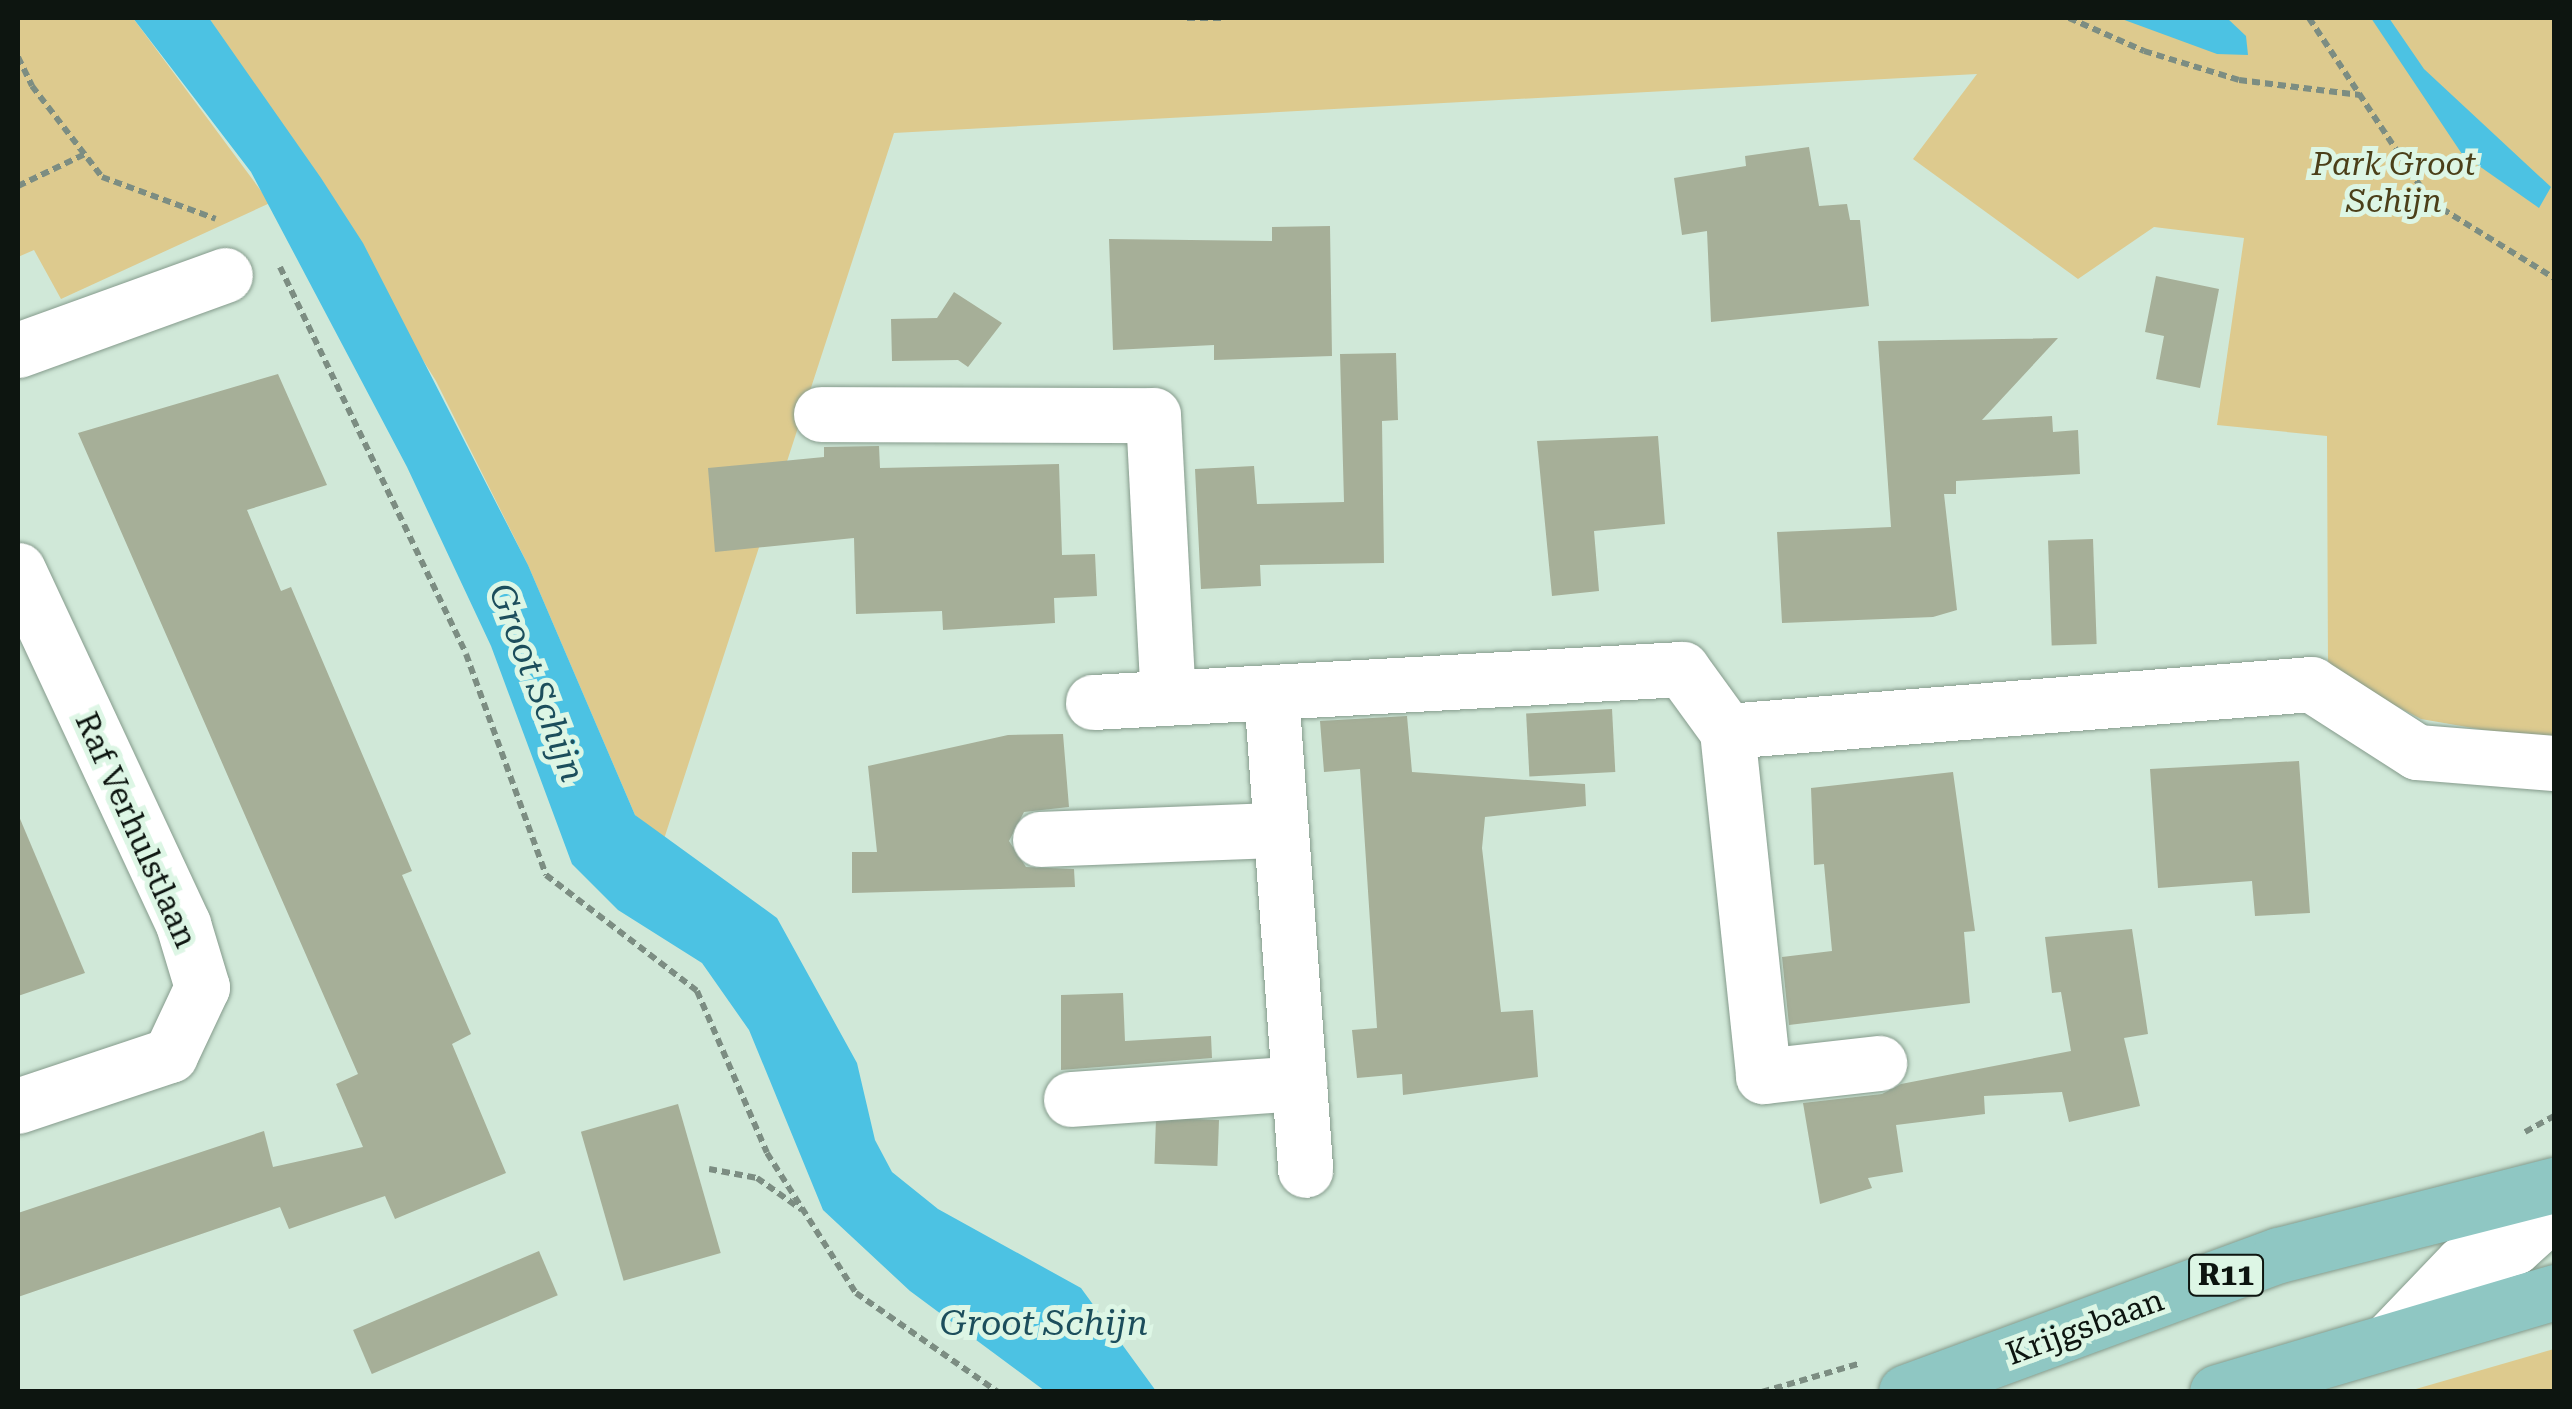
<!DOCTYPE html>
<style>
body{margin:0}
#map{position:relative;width:2572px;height:1409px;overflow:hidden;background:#d0e8d8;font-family:"Roboto Serif",serif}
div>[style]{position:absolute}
.green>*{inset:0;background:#ddca8e}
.water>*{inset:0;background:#4cc2e3}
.building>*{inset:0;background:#a6af98;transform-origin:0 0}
.path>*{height:6px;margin-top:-3px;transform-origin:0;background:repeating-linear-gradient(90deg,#7c8d82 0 8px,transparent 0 13px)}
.roads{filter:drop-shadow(0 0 2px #859b8c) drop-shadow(0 0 2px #859b8c)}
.minor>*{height:55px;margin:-27.5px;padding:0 27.5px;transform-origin:27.5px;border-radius:27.5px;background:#fff}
.major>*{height:55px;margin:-27.5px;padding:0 27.5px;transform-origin:27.5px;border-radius:27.5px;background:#8fc7c3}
span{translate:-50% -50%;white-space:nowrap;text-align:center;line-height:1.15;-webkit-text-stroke:10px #ddf6e5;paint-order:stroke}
.shield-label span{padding:2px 8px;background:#ddf6e5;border:2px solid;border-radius:8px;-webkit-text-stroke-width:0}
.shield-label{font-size:30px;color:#0d1510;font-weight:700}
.park-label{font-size:32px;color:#4b3f19;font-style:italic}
.street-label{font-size:32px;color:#0d1510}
.water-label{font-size:35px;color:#1c4e5c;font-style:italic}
.frame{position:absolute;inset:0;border:20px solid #0d1510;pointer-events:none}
</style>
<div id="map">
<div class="green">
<div style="clip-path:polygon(18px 18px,133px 18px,270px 203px,61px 299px,34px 250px,18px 257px)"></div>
<div style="clip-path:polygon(209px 18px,2554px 18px,2554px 742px,2421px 719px,2328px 670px,2327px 436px,2217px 425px,2244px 238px,2154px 227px,2078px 279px,1913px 159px,1977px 74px,894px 133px,664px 839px,635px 815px,528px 565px,436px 381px)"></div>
<div style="clip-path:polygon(2554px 1349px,2554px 1391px,2409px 1391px)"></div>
</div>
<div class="water">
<div style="clip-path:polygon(133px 18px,209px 18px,321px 178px,363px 243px,528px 565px,635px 815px,777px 918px,857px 1063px,875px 1140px,892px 1172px,938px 1209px,1081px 1288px,1156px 1391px,1045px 1391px,910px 1291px,823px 1210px,749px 1030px,702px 963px,618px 910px,572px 864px,491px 646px,407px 467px,251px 172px)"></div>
<div style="clip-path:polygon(2119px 18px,2227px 18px,2246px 36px,2248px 55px,2217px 54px)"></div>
<div style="clip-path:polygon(2371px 18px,2389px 18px,2424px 69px,2551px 187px,2539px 208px,2462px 154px)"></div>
</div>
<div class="building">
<div style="clip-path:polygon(1809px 147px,1819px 206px,1847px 204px,1850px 220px,1860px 220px,1869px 306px,1711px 322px,1707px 231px,1682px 235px,1674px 178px,1746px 166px,1745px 156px)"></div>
<div style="clip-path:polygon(1330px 226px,1332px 356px,1214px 360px,1214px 345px,1113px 350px,1109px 239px,1272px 241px,1272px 227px)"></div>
<div style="clip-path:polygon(2156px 276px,2219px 289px,2200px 388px,2156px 379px,2164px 336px,2145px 332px)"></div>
<div style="clip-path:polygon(954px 292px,1002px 323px,968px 367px,958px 360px,892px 361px,891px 319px,937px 318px)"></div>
<div style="clip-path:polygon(2058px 338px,1982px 420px,2052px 416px,2053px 432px,2078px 430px,2080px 474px,1956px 481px,1956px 494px,1944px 494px,1957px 610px,1933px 617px,1782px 623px,1777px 532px,1891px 527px,1878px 341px)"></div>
<div style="clip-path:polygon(1396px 353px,1398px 420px,1382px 421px,1384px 563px,1260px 565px,1261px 586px,1201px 589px,1195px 469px,1254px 466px,1257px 504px,1344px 502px,1340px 354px)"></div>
<div style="clip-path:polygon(278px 374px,327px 485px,247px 510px,281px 591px,291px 587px,412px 871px,402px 875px,471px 1034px,452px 1044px,506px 1173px,395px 1219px,385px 1196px,289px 1229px,280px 1207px,18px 1297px,18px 1213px,264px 1131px,273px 1167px,363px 1147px,336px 1084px,358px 1074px,78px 433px)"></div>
<div style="clip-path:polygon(1658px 436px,1665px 524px,1594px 531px,1599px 591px,1552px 596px,1537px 441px)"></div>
<div style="clip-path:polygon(879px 446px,880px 468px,1059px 464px,1062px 555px,1095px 554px,1097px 596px,1054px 598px,1055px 623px,943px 630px,942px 611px,856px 614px,854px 538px,715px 552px,708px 468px,824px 457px,824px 447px)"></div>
<div style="left:2093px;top:539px;width:105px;height:45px;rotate:88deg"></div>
<div style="left:1612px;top:709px;width:63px;height:86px;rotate:87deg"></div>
<div style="clip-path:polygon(1407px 716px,1412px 772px,1585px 784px,1586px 806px,1485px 817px,1482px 848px,1501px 1012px,1533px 1010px,1538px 1077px,1403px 1095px,1402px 1074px,1357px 1078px,1352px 1030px,1377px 1028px,1360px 769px,1324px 772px,1320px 721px)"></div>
<div style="clip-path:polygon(1063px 734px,1069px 807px,1024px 812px,1009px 841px,1026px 867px,1074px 869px,1075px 887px,852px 893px,852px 852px,877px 852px,868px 766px,1008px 735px)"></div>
<div style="clip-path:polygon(2299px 761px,2310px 913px,2255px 916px,2252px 881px,2158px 888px,2150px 769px)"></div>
<div style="clip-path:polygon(1953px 772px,1975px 931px,1964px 932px,1970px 1003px,1789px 1025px,1782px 957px,1832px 951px,1824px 864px,1814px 865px,1811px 788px)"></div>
<div style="clip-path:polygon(18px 814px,85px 973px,18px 996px)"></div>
<div style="clip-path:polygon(2132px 929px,2148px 1034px,2124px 1038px,2140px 1106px,2069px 1122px,2062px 1092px,1984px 1096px,1985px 1114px,1896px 1125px,1903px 1172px,1868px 1178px,1872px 1188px,1820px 1204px,1803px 1103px,1882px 1094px,1901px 1084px,2071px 1051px,2061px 992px,2052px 993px,2045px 937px)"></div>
<div style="clip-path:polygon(1123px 993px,1125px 1041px,1211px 1036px,1212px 1058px,1061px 1070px,1061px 995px)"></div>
<div style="left:678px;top:1104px;width:155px;height:101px;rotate:74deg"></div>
<div style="left:1219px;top:1120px;width:46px;height:63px;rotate:92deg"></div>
<div style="left:539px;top:1251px;width:48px;height:202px;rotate:67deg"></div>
</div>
<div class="path">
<div style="left:1187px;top:18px;width:37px"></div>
<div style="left:2069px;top:18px;width:82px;rotate:23.7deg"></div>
<div style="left:2144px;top:51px;width:99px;rotate:17deg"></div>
<div style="left:2239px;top:80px;width:122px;rotate:7.1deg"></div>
<div style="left:2309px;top:18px;width:221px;rotate:56.5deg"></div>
<div style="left:2431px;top:202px;width:145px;rotate:31.7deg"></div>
<div style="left:18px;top:57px;width:32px;rotate:64deg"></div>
<div style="left:32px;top:86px;width:115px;rotate:52.4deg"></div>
<div style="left:102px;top:177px;width:121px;rotate:20.2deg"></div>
<div style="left:18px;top:186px;width:74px;rotate:-25.5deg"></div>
<div style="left:280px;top:267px;width:429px;rotate:64.3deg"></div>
<div style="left:466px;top:654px;width:235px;rotate:70.1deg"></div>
<div style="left:546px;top:875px;width:190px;rotate:37.5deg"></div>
<div style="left:697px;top:991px;width:176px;rotate:66.6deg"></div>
<div style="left:767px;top:1153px;width:166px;rotate:57.6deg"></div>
<div style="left:856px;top:1293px;width:173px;rotate:34.9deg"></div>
<div style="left:2525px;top:1132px;width:33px;rotate:-29deg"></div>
<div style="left:709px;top:1169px;width:49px;rotate:10.6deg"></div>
<div style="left:757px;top:1178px;width:55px;rotate:35.4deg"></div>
<div style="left:1762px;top:1392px;width:103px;rotate:-16.3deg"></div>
</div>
<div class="roads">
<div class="minor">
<div style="left:18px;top:350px;width:220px;rotate:-19.9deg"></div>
<div style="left:821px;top:414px;width:332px;rotate:0.2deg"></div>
<div style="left:1153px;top:415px;width:282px;rotate:87deg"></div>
<div style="left:18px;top:570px;width:391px;rotate:65deg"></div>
<div style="left:183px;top:924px;width:66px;rotate:73.2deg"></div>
<div style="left:202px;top:987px;width:75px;rotate:115.2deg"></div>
<div style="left:170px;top:1055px;width:160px;rotate:161.5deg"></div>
<div style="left:1271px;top:692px;width:479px;rotate:85.9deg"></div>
<div style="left:1093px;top:702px;width:590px;rotate:-3.21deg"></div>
<div style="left:1682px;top:669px;width:77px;rotate:54deg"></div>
<div style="left:1727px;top:731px;width:586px;rotate:-4.6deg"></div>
<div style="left:2311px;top:684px;width:126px;rotate:32.7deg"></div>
<div style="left:2417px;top:752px;width:137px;rotate:4.6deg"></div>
<div style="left:1727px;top:731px;width:347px;rotate:84deg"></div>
<div style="left:1763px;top:1076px;width:117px;rotate:-6.4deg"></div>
<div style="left:1040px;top:839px;width:239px;rotate:-2.2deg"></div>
<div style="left:1071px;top:1099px;width:229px;rotate:-4deg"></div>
<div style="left:2391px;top:1338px;width:103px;rotate:-46.2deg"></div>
<div style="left:2462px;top:1264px;width:55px;rotate:-18.1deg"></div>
<div style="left:2514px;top:1247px;width:54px;rotate:-42deg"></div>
</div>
<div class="major">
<div style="left:1906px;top:1392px;width:397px;rotate:-20.2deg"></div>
<div style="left:2279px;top:1255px;width:284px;rotate:-14.3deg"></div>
<div style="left:2217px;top:1392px;width:352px;rotate:-16.5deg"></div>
</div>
</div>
<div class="shield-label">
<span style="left:2226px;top:1275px">R11</span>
</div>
<div class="park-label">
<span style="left:2394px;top:183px">Park Groot<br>Schijn</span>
</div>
<div class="street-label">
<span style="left:136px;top:830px;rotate:66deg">Raf Verhulstlaan</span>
<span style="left:2085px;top:1327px;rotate:-20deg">Krijgsbaan</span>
</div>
<div class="water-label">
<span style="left:536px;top:683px;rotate:69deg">Groot Schijn</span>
<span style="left:1044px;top:1324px">Groot Schijn</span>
</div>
<div class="frame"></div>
</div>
